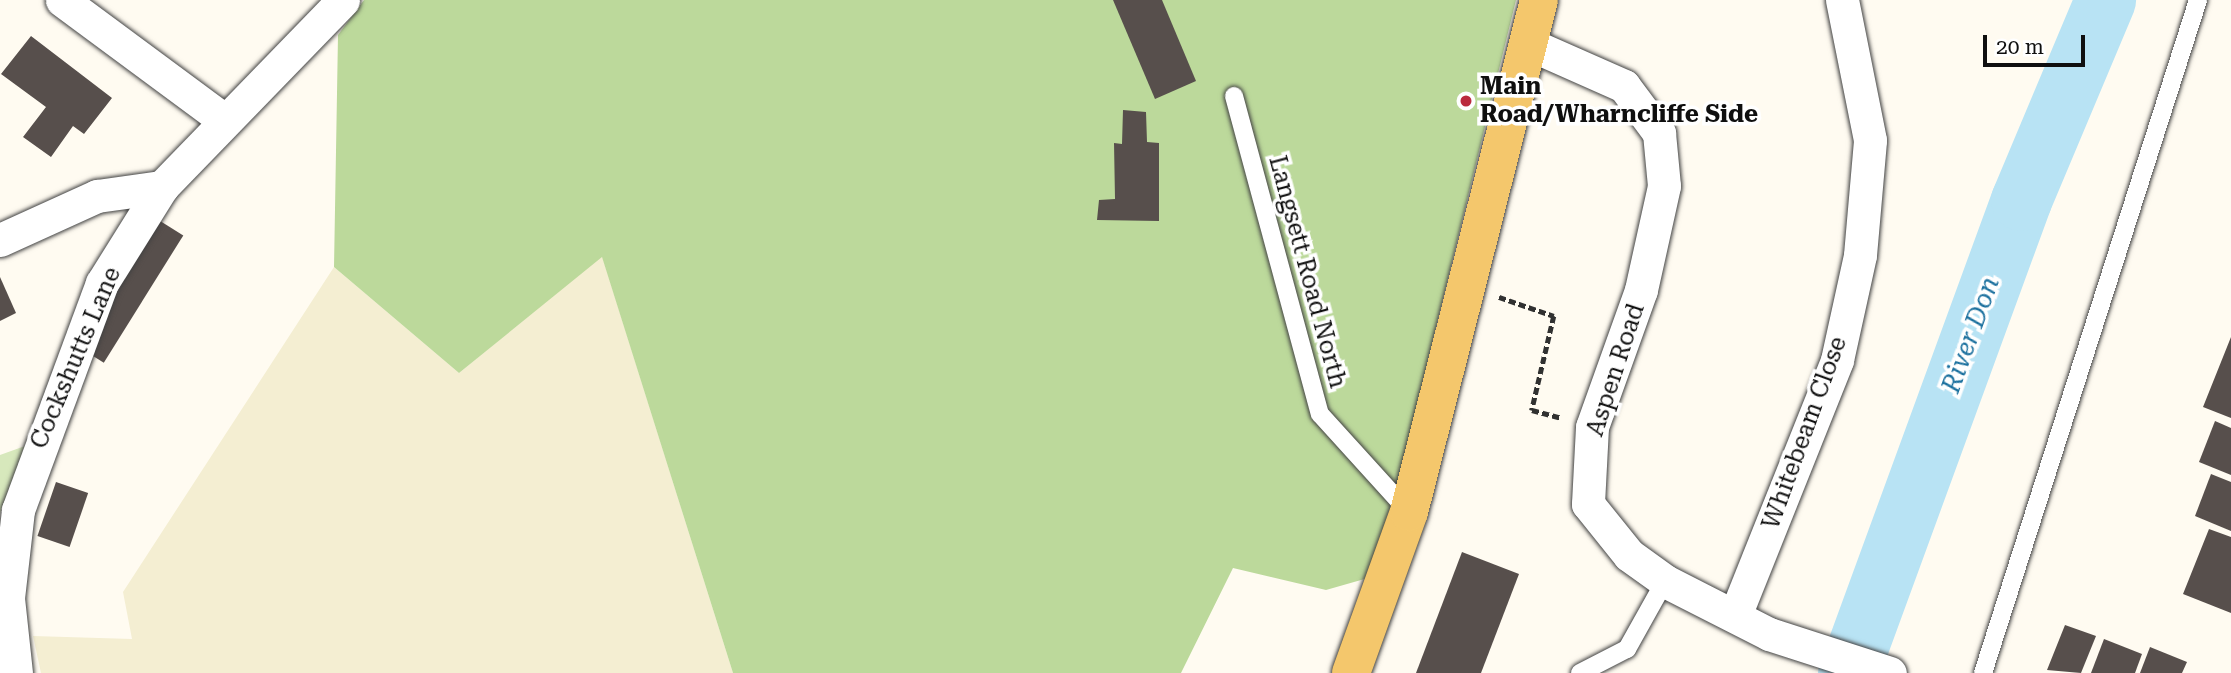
<!DOCTYPE html>
<style>
body{margin:0}
#map{position:relative;width:2231px;height:673px;overflow:hidden;background:#fffbf1;font-family:"Roboto Serif",serif}
div>[style]{position:absolute}
.farmland>*{inset:0;background:#f4eed2}
.green>*{inset:0;background:#d7e8bc}
.forest>*{inset:0;background:#bcd99b}
.river>*{height:61px;margin:-30.5px;padding:0 30.5px;transform-origin:30.5px;border-radius:30.5px;background:#b8e3f4}
.building>*{inset:0;background:#574f4c;transform-origin:0 0}
.path>*{height:4.5px;margin-top:-2.25px;transform-origin:0;background:repeating-linear-gradient(90deg,#313131 0 7px,transparent 0 10.5px)}
.roads{filter:drop-shadow(0 0 2px #424242) drop-shadow(0 0 2px #424242)}
.lane>*{height:18px;margin:-9px;padding:0 9px;transform-origin:9px;border-radius:9px;background:#fff}
.street>*{height:33px;margin:-16.5px;padding:0 16.5px;transform-origin:16.5px;border-radius:16.5px;background:#fff}
.primary>*{height:38px;margin:-19px;padding:0 19px;transform-origin:19px;border-radius:19px;background:#f4c76c}
.dots>*{width:19px;height:19px;translate:-50% -50%;box-sizing:border-box;border:4px solid #fff;border-radius:50%}
span{translate:-50% -50%;white-space:nowrap;text-align:center;line-height:1.15;-webkit-text-stroke:7px #fff;paint-order:stroke}
.poi-label{font-size:24px;color:#0f0f0f;font-weight:700}
.left{translate:0 -50%;text-align:left}
.street-label{font-size:24px;color:#0f0f0f}
.water-label{font-size:26px;color:#1b709e;font-style:italic}
.scale{position:absolute;left:1983px;top:35px;width:102px;height:32px;box-sizing:border-box;border:4px solid #0f0f0f;border-top:0;padding-left:9px;font-size:21px;line-height:24px;white-space:nowrap;color:#0f0f0f;-webkit-text-stroke:5px #fff;paint-order:stroke}
</style>
<div id="map">
<div class="farmland">
<div style="clip-path:polygon(602px 256px,733px 673px,41px 673px,33px 636px,132px 639px,123px 592px,334px 267px,459px 373px)"></div>
</div>
<div class="green">
<div style="clip-path:polygon(25px 446px,0 513px,0 455px)"></div>
</div>
<div class="forest">
<div style="clip-path:polygon(364px 0,1516px 0,1375px 576px,1326px 590px,1233px 568px,1181px 673px,733px 673px,602px 257px,459px 373px,334px 267px,338px 35px)"></div>
</div>
<div class="river">
<div style="left:1848px;top:673px;width:504px;rotate:-69.91deg"></div>
<div style="left:2021px;top:200px;width:217px;rotate:-67.2deg"></div>
</div>
<div class="building">
<div style="clip-path:polygon(1113px 0,1162px 0,1196px 81px,1155px 99px)"></div>
<div style="clip-path:polygon(31px 36px,112px 98px,84px 134px,73px 126px,51px 157px,23px 137px,46px 107px,1px 74px)"></div>
<div style="clip-path:polygon(1123px 110px,1146px 112px,1147px 142px,1159px 143px,1159px 221px,1097px 220px,1099px 200px,1115px 199px,1114px 143px,1122px 144px)"></div>
<div style="left:157px;top:219px;width:31px;height:150px;rotate:32deg"></div>
<div style="clip-path:polygon(0 277px,16px 313px,0 321px)"></div>
<div style="clip-path:polygon(2231px 337px,2231px 418px,2203px 407px)"></div>
<div style="clip-path:polygon(2215px 421px,2231px 428px,2231px 475px,2199px 462px)"></div>
<div style="clip-path:polygon(2211px 474px,2231px 482px,2231px 531px,2195px 516px)"></div>
<div style="left:56px;top:482px;width:34px;height:57px;rotate:19deg"></div>
<div style="clip-path:polygon(2209px 529px,2231px 537px,2231px 613px,2183px 594px)"></div>
<div style="clip-path:polygon(1462px 552px,1519px 574px,1481px 673px,1416px 673px)"></div>
<div style="clip-path:polygon(2065px 625px,2096px 636px,2081px 673px,2047px 670px)"></div>
<div style="clip-path:polygon(2104px 639px,2142px 654px,2135px 673px,2091px 673px)"></div>
<div style="clip-path:polygon(2150px 647px,2187px 662px,2182px 673px,2140px 673px)"></div>
</div>
<div class="path">
<div style="left:1499px;top:297px;width:58px;rotate:19.1deg"></div>
<div style="left:1554px;top:316px;width:97px;rotate:103.2deg"></div>
<div style="left:1532px;top:410px;width:30px;rotate:15deg"></div>
</div>
<div class="roads">
<div class="lane">
<div style="left:1234px;top:96px;width:329px;rotate:74.9deg"></div>
<div style="left:1320px;top:414px;width:132px;rotate:47.8deg"></div>
<div style="left:1580px;top:673px;width:53px;rotate:-27.1deg"></div>
<div style="left:1627px;top:649px;width:78px;rotate:-60.8deg"></div>
<div style="left:1983px;top:673px;width:707px;rotate:-72.28deg"></div>
</div>
<div class="street">
<div style="left:62px;top:0;width:202px;rotate:36.5deg"></div>
<div style="left:1527px;top:43px;width:106px;rotate:23.9deg"></div>
<div style="left:1624px;top:86px;width:59px;rotate:53.3deg"></div>
<div style="left:1659px;top:133px;width:53px;rotate:84.6deg"></div>
<div style="left:1664px;top:186px;width:107px;rotate:102.5deg"></div>
<div style="left:1641px;top:290px;width:145px;rotate:109.7deg"></div>
<div style="left:1592px;top:427px;width:77px;rotate:93deg"></div>
<div style="left:1588px;top:504px;width:65px;rotate:51.2deg"></div>
<div style="left:1629px;top:555px;width:44px;rotate:35.8deg"></div>
<div style="left:1665px;top:581px;width:117px;rotate:27deg"></div>
<div style="left:1769px;top:634px;width:127px;rotate:17.9deg"></div>
<div style="left:0;top:240px;width:107px;rotate:-24.4deg"></div>
<div style="left:97px;top:196px;width:66px;rotate:-7.9deg"></div>
<div style="left:1736px;top:613px;width:272px;rotate:-68.2deg"></div>
<div style="left:1837px;top:360px;width:107px;rotate:-77.6deg"></div>
<div style="left:1860px;top:255px;width:115px;rotate:-85deg"></div>
<div style="left:1870px;top:140px;width:143px;rotate:-101.3deg"></div>
<div style="left:16px;top:673px;width:75px;rotate:-96.1deg"></div>
<div style="left:8px;top:598px;width:89px;rotate:-83.5deg"></div>
<div style="left:18px;top:510px;width:242px;rotate:-69.7deg"></div>
<div style="left:102px;top:283px;width:113px;rotate:-58deg"></div>
<div style="left:162px;top:187px;width:260px;rotate:-45.9deg"></div>
</div>
<div class="primary">
<div style="left:1351px;top:673px;width:171px;rotate:-70.2deg"></div>
<div style="left:1409px;top:512px;width:528px;rotate:-75.75deg"></div>
</div>
</div>
<div class="dots">
<div style="left:1466px;top:101px;background:#bb2b3e"></div>
</div>
<div class="poi-label">
<span class="left" style="left:1480px;top:101px">Main<br>Road/Wharncliffe Side</span>
</div>
<div class="street-label">
<span style="left:1307px;top:272px;rotate:75deg">Langsett Road North</span>
<span style="left:76px;top:358px;rotate:-67deg">Cockshutts Lane</span>
<span style="left:1616px;top:370px;rotate:-72deg">Aspen Road</span>
<span style="left:1805px;top:433px;rotate:-70deg">Whitebeam Close</span>
</div>
<div class="water-label">
<span style="left:1971px;top:335px;rotate:-70deg">River Don</span>
</div>
<div class="scale">20 m</div>
</div>
